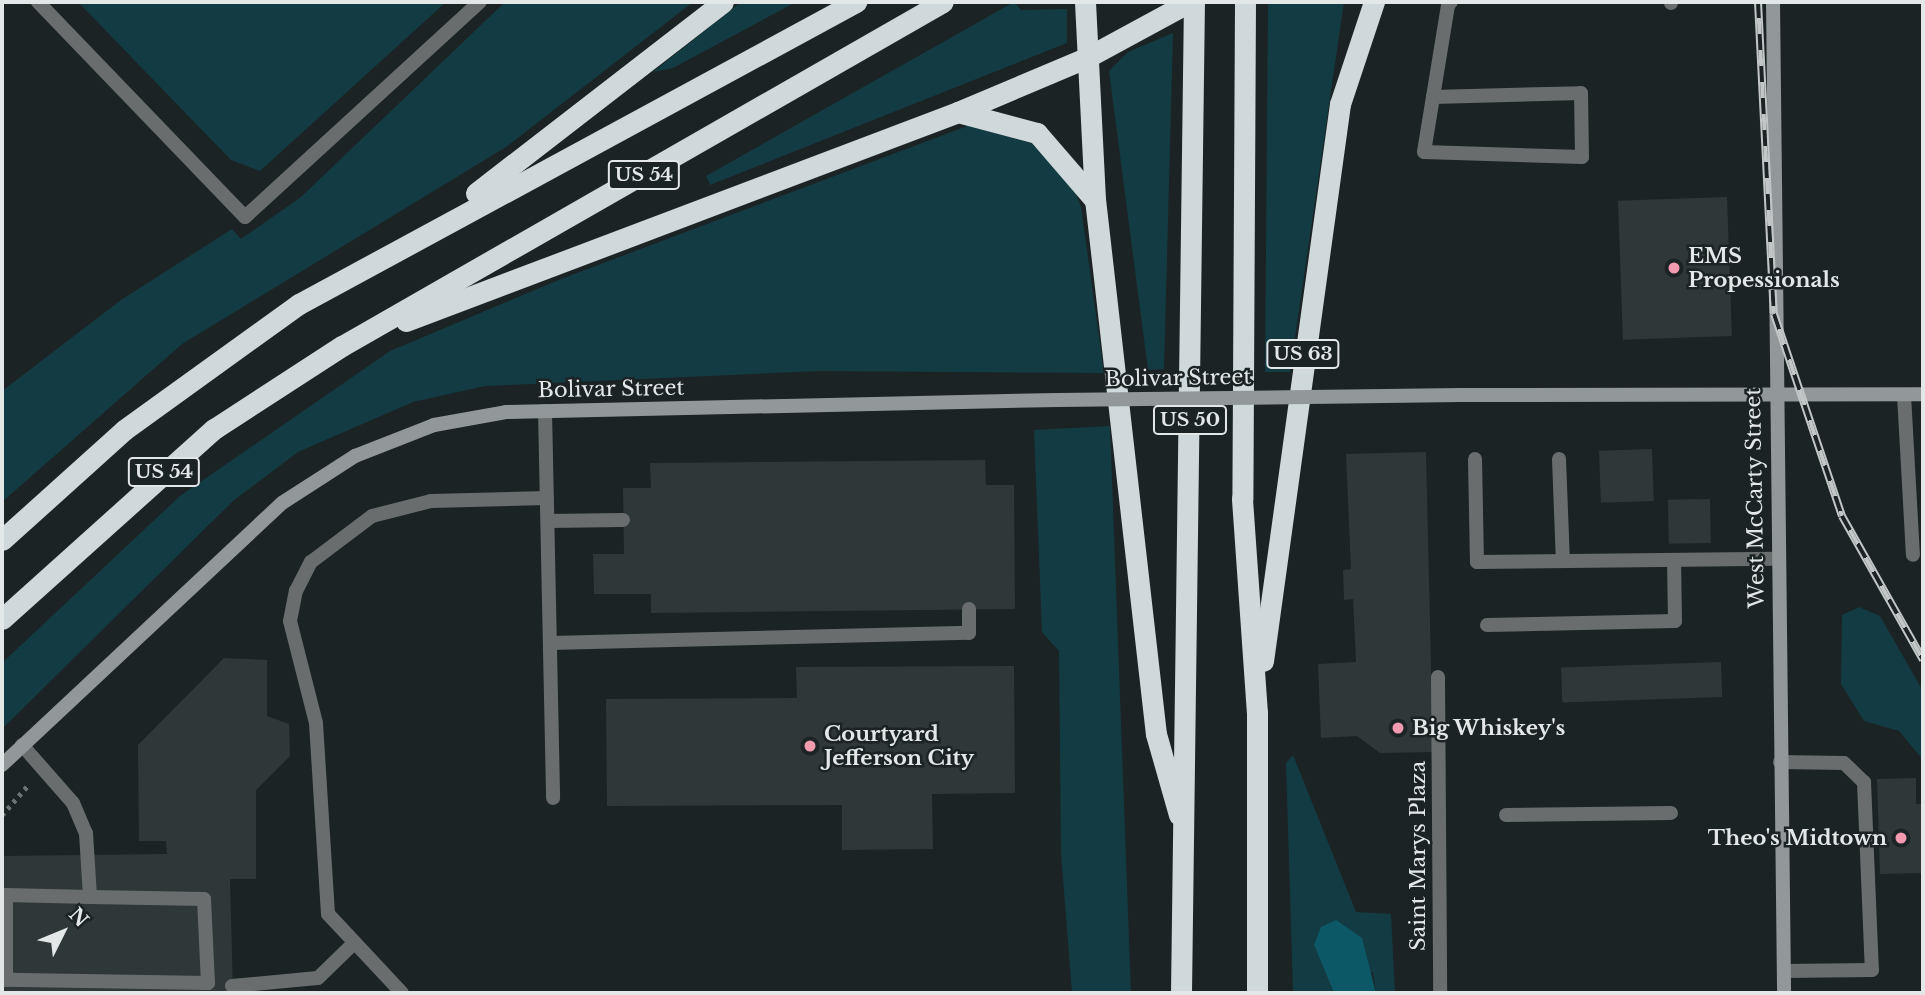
<!DOCTYPE html>
<style>
body{margin:0}
#map{position:relative;width:1925px;height:995px;overflow:hidden;background:#1c2324;font-family:"Libre Baskerville",serif}
div>[style]{position:absolute}
.green>*{inset:0;background:#133b43}
.water>*{inset:0;background:#0d5866}
.building>*{inset:0;background:#303739;transform-origin:0 0}
.path>*{height:4.5px;margin-top:-2.25px;transform-origin:0;background:repeating-linear-gradient(90deg,#6c7172 0 3.5px,transparent 0 8.5px)}
.lane>*{height:14px;margin:-7px;padding:0 7px;transform-origin:7px;border-radius:7px;background:#696d6e}
.secondary>*{height:14px;margin:-7px;padding:0 7px;transform-origin:7px;border-radius:7px;background:#929899}
.highway>*{height:21px;margin:-10.5px;padding:0 10.5px;transform-origin:10.5px;border-radius:10.5px;background:#cfd8da}
.rail>*{height:8px;margin-top:-4px;transform-origin:0;background:repeating-linear-gradient(90deg,#1c2324 0 16px,#c2c6c7 0 32px);box-sizing:border-box;border-block:2px solid #c2c6c7}
.secondary-bridge>*{height:14px;margin:-7px;padding:0 7px;transform-origin:7px;border-radius:7px;background:#929899}
.dots>*{width:19px;height:19px;translate:-50% -50%;box-sizing:border-box;border:4px solid #1c2324;border-radius:50%}
span{translate:-50% -50%;white-space:nowrap;text-align:center;line-height:1.15;-webkit-text-stroke:5px #1c2324;paint-order:stroke}
.shield-label span{padding:2px 5px;background:#1c2324;border:2px solid;border-radius:5px;-webkit-text-stroke-width:0}
.shield-label{font-size:19px;color:#e3e7e8;font-weight:700}
.poi-label{font-size:21px;color:#e3e7e8;font-weight:700}
.left{translate:0 -50%;text-align:left}
.right{translate:-100% -50%;text-align:right}
.street-label{font-size:21px;color:#e3e7e8}
.frame{position:absolute;inset:0;border:4px solid #e3e7e8;pointer-events:none}
.north{position:absolute;left:28px;top:897px;width:70px;height:70px;-webkit-text-stroke:5px #1c2324;paint-order:stroke;rotate:47deg;font-size:19px;font-weight:700;line-height:28px;text-align:center;color:#e3e7e8}
.north::after{content:'';display:block;margin:auto;width:24px;height:32px;background:#e3e7e8;clip-path:polygon(50% 0,100% 100%,50% 72%,0 100%)}
</style>
<div id="map">
<div class="green">
<div style="clip-path:polygon(78px 2px,446px 2px,260px 171px,231px 160px)"></div>
<div style="clip-path:polygon(505px 2px,693px 2px,506px 147px,182px 344px,2px 502px,2px 391px,121px 300px,232px 229px,241px 239px,301px 197px)"></div>
<div style="clip-path:polygon(741px 2px,796px 2px,673px 68px,653px 72px)"></div>
<div style="clip-path:polygon(1014px 2px,1021px 10px,1067px 9px,1067px 43px,710px 185px,706px 176px)"></div>
<div style="clip-path:polygon(1268px 2px,1344px 2px,1290px 372px,1265px 372px)"></div>
<div style="clip-path:polygon(1173px 33px,1164px 369px,1148px 370px,1109px 71px,1128px 52px)"></div>
<div style="clip-path:polygon(970px 125px,1031px 143px,1072px 183px,1081px 207px,1104px 373px,819px 371px,485px 386px,413px 402px,298px 452px,233px 501px,2px 729px,2px 663px,180px 496px,390px 351px,561px 279px)"></div>
<div style="clip-path:polygon(1110px 426px,1131px 993px,1072px 993px,1061px 853px,1059px 651px,1042px 632px,1034px 430px)"></div>
<div style="clip-path:polygon(1859px 607px,1880px 616px,1923px 691px,1923px 760px,1899px 731px,1864px 721px,1841px 684px,1842px 615px)"></div>
<div style="clip-path:polygon(1293px 755px,1356px 912px,1391px 914px,1395px 993px,1376px 993px,1373px 973px,1314px 945px,1334px 993px,1293px 993px,1286px 763px)"></div>
</div>
<div class="water">
<div style="clip-path:polygon(1336px 920px,1362px 938px,1376px 993px,1334px 993px,1314px 945px,1321px 927px)"></div>
</div>
<div class="building">
<div style="left:1727px;top:197px;width:139px;height:109px;rotate:88deg"></div>
<div style="left:1652px;top:449px;width:52px;height:53px;rotate:88deg"></div>
<div style="clip-path:polygon(1426px 452px,1433px 752px,1380px 753px,1357px 736px,1321px 738px,1318px 664px,1356px 662px,1353px 599px,1344px 600px,1343px 570px,1351px 569px,1346px 454px)"></div>
<div style="clip-path:polygon(985px 460px,986px 485px,1014px 485px,1015px 609px,651px 613px,651px 594px,594px 594px,593px 554px,624px 554px,623px 488px,651px 488px,650px 463px)"></div>
<div style="left:1710px;top:499px;width:44px;height:42px;rotate:89deg"></div>
<div style="clip-path:polygon(224px 658px,267px 660px,267px 716px,289px 724px,290px 756px,256px 790px,256px 879px,230px 879px,233px 993px,2px 993px,2px 856px,167px 854px,166px 841px,139px 841px,138px 745px)"></div>
<div style="left:1721px;top:662px;width:35px;height:160px;rotate:88deg"></div>
<div style="clip-path:polygon(1014px 666px,1015px 793px,932px 794px,933px 849px,842px 850px,842px 805px,607px 806px,606px 699px,797px 698px,796px 667px)"></div>
<div style="clip-path:polygon(1916px 778px,1916px 804px,1923px 804px,1923px 873px,1880px 874px,1877px 779px)"></div>
</div>
<div class="path">
<div style="left:2px;top:815px;width:41px;rotate:-48.9deg"></div>
</div>
<div class="lane">
<div style="left:38px;top:2px;width:298px;rotate:46.1deg"></div>
<div style="left:245px;top:217px;width:319px;rotate:-42.5deg"></div>
<div style="left:1671px;top:3px;width:1px;rotate:-90deg"></div>
<div style="left:1433px;top:97px;width:148px;rotate:-1.5deg"></div>
<div style="left:1581px;top:93px;width:64px;rotate:89.1deg"></div>
<div style="left:1582px;top:157px;width:158px;rotate:-178.2deg"></div>
<div style="left:1424px;top:152px;width:56px;rotate:-80.7deg"></div>
<div style="left:1433px;top:97px;width:93px;rotate:-80.7deg"></div>
<div style="left:1448px;top:5px;width:4px;rotate:-45deg"></div>
<div style="left:1904px;top:395px;width:160px;rotate:86.8deg"></div>
<div style="left:545px;top:411px;width:387px;rotate:88.8deg"></div>
<div style="left:1475px;top:459px;width:103px;rotate:88.9deg"></div>
<div style="left:1477px;top:562px;width:300px;rotate:-0.6deg"></div>
<div style="left:1559px;top:459px;width:102px;rotate:87.8deg"></div>
<div style="left:548px;top:521px;width:75px;rotate:-0.8deg"></div>
<div style="left:1487px;top:625px;width:188px;rotate:-1.2deg"></div>
<div style="left:1675px;top:621px;width:61px;rotate:-90.9deg"></div>
<div style="left:551px;top:643px;width:418px;rotate:-1.4deg"></div>
<div style="left:969px;top:633px;width:24px;rotate:-90deg"></div>
<div style="left:1438px;top:677px;width:316px;rotate:89.6deg"></div>
<div style="left:22px;top:745px;width:77px;rotate:48.7deg"></div>
<div style="left:73px;top:803px;width:33px;rotate:67deg"></div>
<div style="left:86px;top:833px;width:64px;rotate:86.4deg"></div>
<div style="left:1780px;top:762px;width:64px;rotate:0.9deg"></div>
<div style="left:1844px;top:763px;width:28px;rotate:44deg"></div>
<div style="left:1864px;top:782px;width:188px;rotate:87.6deg"></div>
<div style="left:1872px;top:970px;width:88px;rotate:179.3deg"></div>
<div style="left:1506px;top:815px;width:165px;rotate:-0.7deg"></div>
<div style="left:2px;top:895px;width:4px"></div>
<div style="left:6px;top:895px;width:84px;rotate:1.4deg"></div>
<div style="left:90px;top:897px;width:114px;rotate:1deg"></div>
<div style="left:204px;top:899px;width:84px;rotate:87.3deg"></div>
<div style="left:208px;top:983px;width:202px;rotate:-179.1deg"></div>
<div style="left:6px;top:980px;width:85px;rotate:-90deg"></div>
<div style="left:232px;top:986px;width:86px;rotate:-5.3deg"></div>
<div style="left:318px;top:978px;width:47px;rotate:-44.1deg"></div>
<div style="left:402px;top:993px;width:108px;rotate:-133.1deg"></div>
<div style="left:328px;top:914px;width:191px;rotate:-93.6deg"></div>
<div style="left:316px;top:723px;width:105px;rotate:-104.3deg"></div>
<div style="left:290px;top:621px;width:31px;rotate:-79deg"></div>
<div style="left:296px;top:591px;width:33px;rotate:-63deg"></div>
<div style="left:311px;top:562px;width:76px;rotate:-37deg"></div>
<div style="left:372px;top:516px;width:61px;rotate:-14.3deg"></div>
<div style="left:431px;top:501px;width:116px;rotate:-1.5deg"></div>
</div>
<div class="secondary">
<div style="left:1773px;top:2px;width:991px;rotate:89.36deg"></div>
<div style="left:1461px;top:395px;width:462px;rotate:-0.1deg"></div>
<div style="left:2px;top:765px;width:383px;rotate:-43.1deg"></div>
<div style="left:282px;top:503px;width:87px;rotate:-32.8deg"></div>
<div style="left:355px;top:456px;width:85px;rotate:-21.4deg"></div>
<div style="left:434px;top:425px;width:73px;rotate:-10.2deg"></div>
<div style="left:506px;top:412px;width:552px;rotate:-1.25deg"></div>
</div>
<div class="highway">
<div style="left:1085px;top:2px;width:197px;rotate:87.1deg"></div>
<div style="left:1095px;top:199px;width:538px;rotate:83.5deg"></div>
<div style="left:1156px;top:734px;width:84px;rotate:74.1deg"></div>
<div style="left:1245px;top:2px;width:497px;rotate:90.3deg"></div>
<div style="left:1242px;top:499px;width:214px;rotate:86deg"></div>
<div style="left:1257px;top:712px;width:281px;rotate:90deg"></div>
<div style="left:958px;top:112px;width:82px;rotate:14.9deg"></div>
<div style="left:1037px;top:133px;width:87px;rotate:49.2deg"></div>
<div style="left:476px;top:193px;width:312px;rotate:-37.7deg"></div>
<div style="left:406px;top:321px;width:590px;rotate:-20.74deg"></div>
<div style="left:958px;top:112px;width:139px;rotate:-22.9deg"></div>
<div style="left:1086px;top:58px;width:117px;rotate:-28.5deg"></div>
<div style="left:2px;top:540px;width:164px;rotate:-42deg"></div>
<div style="left:124px;top:430px;width:216px;rotate:-35.8deg"></div>
<div style="left:299px;top:304px;width:634px;rotate:-28.47deg"></div>
<div style="left:2px;top:619px;width:285px;rotate:-41.9deg"></div>
<div style="left:214px;top:429px;width:153px;rotate:-33deg"></div>
<div style="left:342px;top:346px;width:692px;rotate:-29.79deg"></div>
<div style="left:1263px;top:661px;width:562px;rotate:-82.13deg"></div>
<div style="left:1340px;top:104px;width:108px;rotate:-71.6deg"></div>
<div style="left:1181px;top:993px;width:991px;rotate:-89.25deg"></div>
</div>
<div class="rail">
<div style="left:1758px;top:2px;width:312px;rotate:87.1deg"></div>
<div style="left:1774px;top:314px;width:213px;rotate:71.4deg"></div>
<div style="left:1842px;top:516px;width:165px;rotate:60.6deg"></div>
</div>
<div class="secondary-bridge">
<div style="left:1058px;top:400px;width:403px;rotate:-0.7deg"></div>
</div>
<div class="dots">
<div style="left:1674px;top:268px;background:#f29ab0"></div>
<div style="left:1398px;top:728px;background:#f29ab0"></div>
<div style="left:810px;top:746px;background:#f29ab0"></div>
<div style="left:1901px;top:838px;background:#f29ab0"></div>
</div>
<div class="shield-label">
<span style="left:644px;top:175px">US 54</span>
<span style="left:1303px;top:354px">US 63</span>
<span style="left:1190px;top:420px">US 50</span>
<span style="left:164px;top:472px">US 54</span>
</div>
<div class="poi-label">
<span class="left" style="left:1688px;top:268px">EMS<br>Propessionals</span>
<span class="left" style="left:1412px;top:728px">Big Whiskey's</span>
<span class="left" style="left:824px;top:746px">Courtyard<br>Jefferson City</span>
<span class="right" style="left:1887px;top:838px">Theo's Midtown</span>
</div>
<div class="street-label">
<span style="left:1178px;top:378px;rotate:-1deg">Bolivar Street</span>
<span style="left:611px;top:389px;rotate:-1deg">Bolivar Street</span>
<span style="left:1755px;top:498px;rotate:-91deg">West McCarty Street</span>
<span style="left:1418px;top:856px;rotate:-90deg">Saint Marys Plaza</span>
</div>
<div class="frame"></div>
<div class="north">N</div>
</div>
